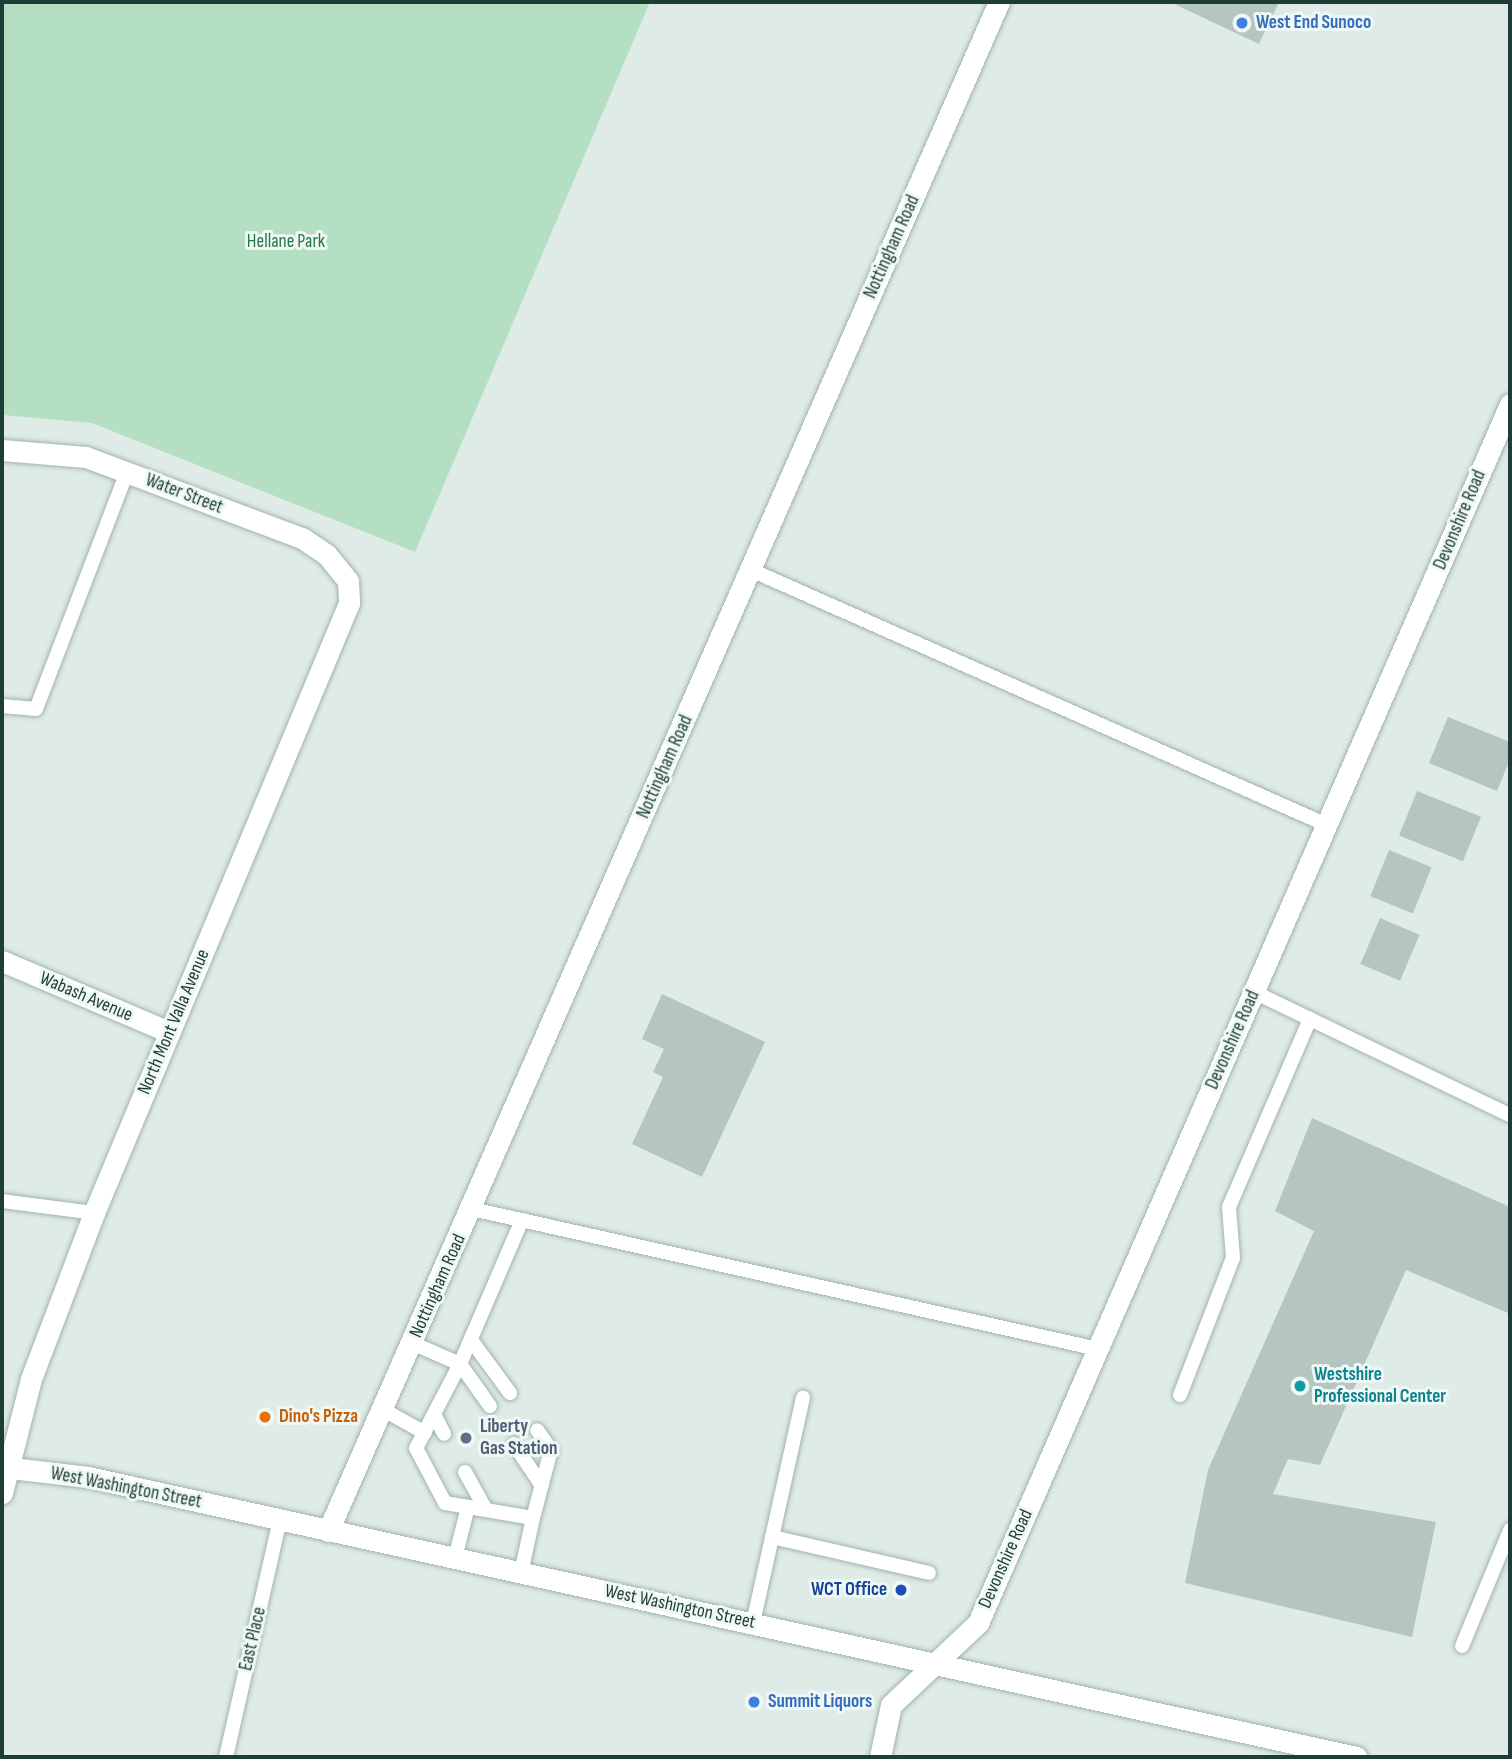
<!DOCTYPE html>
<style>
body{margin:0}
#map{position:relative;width:1512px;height:1759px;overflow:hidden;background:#deebe6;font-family:"Sofia Sans Condensed",sans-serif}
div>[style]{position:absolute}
.green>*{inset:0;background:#b5dfc2}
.building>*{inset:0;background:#b4c6bf;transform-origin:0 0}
.roads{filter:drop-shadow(0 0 2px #a1b3ae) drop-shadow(0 0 2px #a1b3ae)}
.service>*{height:14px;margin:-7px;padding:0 7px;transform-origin:7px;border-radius:7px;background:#fff}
.minor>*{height:21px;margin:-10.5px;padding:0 10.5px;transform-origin:10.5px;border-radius:10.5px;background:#fff}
.tertiary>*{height:21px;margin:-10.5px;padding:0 10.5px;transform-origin:10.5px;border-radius:10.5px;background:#fff}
.dots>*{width:19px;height:19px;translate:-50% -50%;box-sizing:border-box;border:4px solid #eff8f4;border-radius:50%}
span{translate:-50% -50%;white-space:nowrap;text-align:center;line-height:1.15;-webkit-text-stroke:6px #eff8f4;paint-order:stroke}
.shop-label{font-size:19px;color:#366cbe;font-weight:700}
.left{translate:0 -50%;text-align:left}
.park-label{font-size:19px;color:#257748}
.street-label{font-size:19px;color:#1e3d36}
.culture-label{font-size:19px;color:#0d838f;font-weight:700}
.food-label{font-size:19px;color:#c56008;font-weight:700}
.service-label{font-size:19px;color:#4e5e75;font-weight:700}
.transit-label{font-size:19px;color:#164399;font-weight:700}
.right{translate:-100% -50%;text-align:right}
.frame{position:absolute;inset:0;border:4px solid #1e3d36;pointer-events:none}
</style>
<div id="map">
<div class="green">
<div style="clip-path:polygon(2px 2px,650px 2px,415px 552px,92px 423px,2px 415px)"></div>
</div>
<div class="building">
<div style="clip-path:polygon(1170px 2px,1279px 2px,1259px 44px)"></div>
<div style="clip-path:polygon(1448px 717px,1510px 742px,1510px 759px,1497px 791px,1429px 763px)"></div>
<div style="left:1417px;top:791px;width:69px;height:48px;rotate:22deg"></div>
<div style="left:1389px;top:850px;width:46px;height:50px;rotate:22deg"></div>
<div style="left:1380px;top:918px;width:43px;height:50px;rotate:23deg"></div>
<div style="clip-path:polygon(662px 994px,765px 1042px,702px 1177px,632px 1144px,663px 1077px,653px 1072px,664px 1049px,642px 1039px)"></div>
<div style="clip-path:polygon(1312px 1118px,1510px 1207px,1508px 1313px,1406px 1270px,1320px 1465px,1288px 1459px,1273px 1494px,1436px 1522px,1412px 1637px,1185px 1583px,1208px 1470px,1314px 1231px,1275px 1211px)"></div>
</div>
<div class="roads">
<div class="service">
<div style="left:751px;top:570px;width:630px;rotate:23.88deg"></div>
<div style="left:2px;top:706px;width:34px;rotate:5deg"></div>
<div style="left:36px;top:709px;width:254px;rotate:-69deg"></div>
<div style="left:1254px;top:992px;width:284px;rotate:25.7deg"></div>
<div style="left:2px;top:1201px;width:93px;rotate:7.4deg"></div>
<div style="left:472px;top:1209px;width:641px;rotate:12.61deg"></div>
<div style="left:471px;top:1340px;width:66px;rotate:53.7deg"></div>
<div style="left:412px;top:1343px;width:52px;rotate:23.6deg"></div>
<div style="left:460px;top:1364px;width:95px;rotate:117.6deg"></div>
<div style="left:416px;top:1448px;width:62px;rotate:62.2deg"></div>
<div style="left:445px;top:1503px;width:89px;rotate:9.7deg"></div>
<div style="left:533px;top:1518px;width:70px;rotate:-75.2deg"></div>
<div style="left:551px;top:1450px;width:24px;rotate:-125deg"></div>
<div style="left:1180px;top:1395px;width:147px;rotate:-68.9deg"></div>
<div style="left:1233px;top:1258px;width:51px;rotate:-94.5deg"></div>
<div style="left:1229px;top:1207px;width:205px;rotate:-66.7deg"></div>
<div style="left:490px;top:1406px;width:52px;rotate:-125.5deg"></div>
<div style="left:460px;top:1364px;width:157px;rotate:-66.7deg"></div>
<div style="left:382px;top:1409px;width:49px;rotate:29.2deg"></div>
<div style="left:435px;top:1416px;width:20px;rotate:63deg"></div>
<div style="left:514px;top:1444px;width:50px;rotate:56.3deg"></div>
<div style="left:465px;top:1472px;width:43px;rotate:61.1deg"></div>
<div style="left:772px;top:1537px;width:161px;rotate:12.9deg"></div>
<div style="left:455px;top:1558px;width:53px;rotate:-75.7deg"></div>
<div style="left:521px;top:1573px;width:56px;rotate:-77.7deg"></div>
<div style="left:753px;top:1623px;width:231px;rotate:-77.5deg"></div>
<div style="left:1462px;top:1646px;width:126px;rotate:-67.5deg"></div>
<div style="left:226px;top:1757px;width:243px;rotate:-77.2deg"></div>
</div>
<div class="minor">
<div style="left:2px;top:450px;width:84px;rotate:4.8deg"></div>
<div style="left:86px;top:457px;width:231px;rotate:20.6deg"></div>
<div style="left:302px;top:538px;width:30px;rotate:34deg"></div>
<div style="left:327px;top:555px;width:33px;rotate:51deg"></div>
<div style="left:348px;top:581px;width:22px;rotate:87deg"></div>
<div style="left:349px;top:603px;width:661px;rotate:112.69deg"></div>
<div style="left:94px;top:1213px;width:178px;rotate:110.8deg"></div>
<div style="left:31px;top:1379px;width:118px;rotate:104.3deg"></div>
<div style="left:2px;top:961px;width:181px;rotate:23deg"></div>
<div style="left:880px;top:1757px;width:53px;rotate:-78.1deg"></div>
<div style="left:891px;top:1705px;width:120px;rotate:-43.3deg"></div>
<div style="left:978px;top:1623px;width:1330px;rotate:-66.42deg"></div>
</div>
<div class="tertiary">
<div style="left:2px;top:1467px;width:87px;rotate:6.6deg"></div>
<div style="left:88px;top:1477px;width:1299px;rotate:12.45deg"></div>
<div style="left:328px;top:1531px;width:1670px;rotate:-66.31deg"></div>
</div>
</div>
<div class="dots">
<div style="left:1242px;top:23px;background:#3f7fe0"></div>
<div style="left:1300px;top:1386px;background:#0f9aa8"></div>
<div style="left:265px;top:1417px;background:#e8710a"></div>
<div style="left:466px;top:1438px;background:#5c6f8a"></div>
<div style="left:901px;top:1590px;background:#1a4fb4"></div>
<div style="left:754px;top:1702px;background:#3f7fe0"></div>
</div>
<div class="shop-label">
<span class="left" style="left:1256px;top:23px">West End Sunoco</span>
<span class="left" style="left:768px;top:1702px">Summit Liquors</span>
</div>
<div class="park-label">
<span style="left:286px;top:242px">Hellane Park</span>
</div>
<div class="street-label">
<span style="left:892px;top:247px;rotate:-66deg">Nottingham Road</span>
<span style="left:184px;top:494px;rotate:21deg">Water Street</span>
<span style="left:1460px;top:520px;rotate:-67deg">Devonshire Road</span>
<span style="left:665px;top:767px;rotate:-66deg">Nottingham Road</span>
<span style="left:86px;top:997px;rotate:23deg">Wabash Avenue</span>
<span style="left:174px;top:1022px;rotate:-67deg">North Mont Valla Avenue</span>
<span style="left:1233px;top:1040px;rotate:-66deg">Devonshire Road</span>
<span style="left:438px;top:1286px;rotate:-66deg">Nottingham Road</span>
<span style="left:126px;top:1488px;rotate:11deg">West Washington Street</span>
<span style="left:1006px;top:1559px;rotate:-66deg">Devonshire Road</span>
<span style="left:680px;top:1607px;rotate:12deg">West Washington Street</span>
<span style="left:253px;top:1639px;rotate:-77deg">East Place</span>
</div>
<div class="culture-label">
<span class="left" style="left:1314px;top:1386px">Westshire<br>Professional Center</span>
</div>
<div class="food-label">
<span class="left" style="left:279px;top:1417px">Dino's Pizza</span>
</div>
<div class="service-label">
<span class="left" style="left:480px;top:1438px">Liberty<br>Gas Station</span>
</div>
<div class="transit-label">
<span class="right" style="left:887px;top:1590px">WCT Office</span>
</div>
<div class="frame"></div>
</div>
